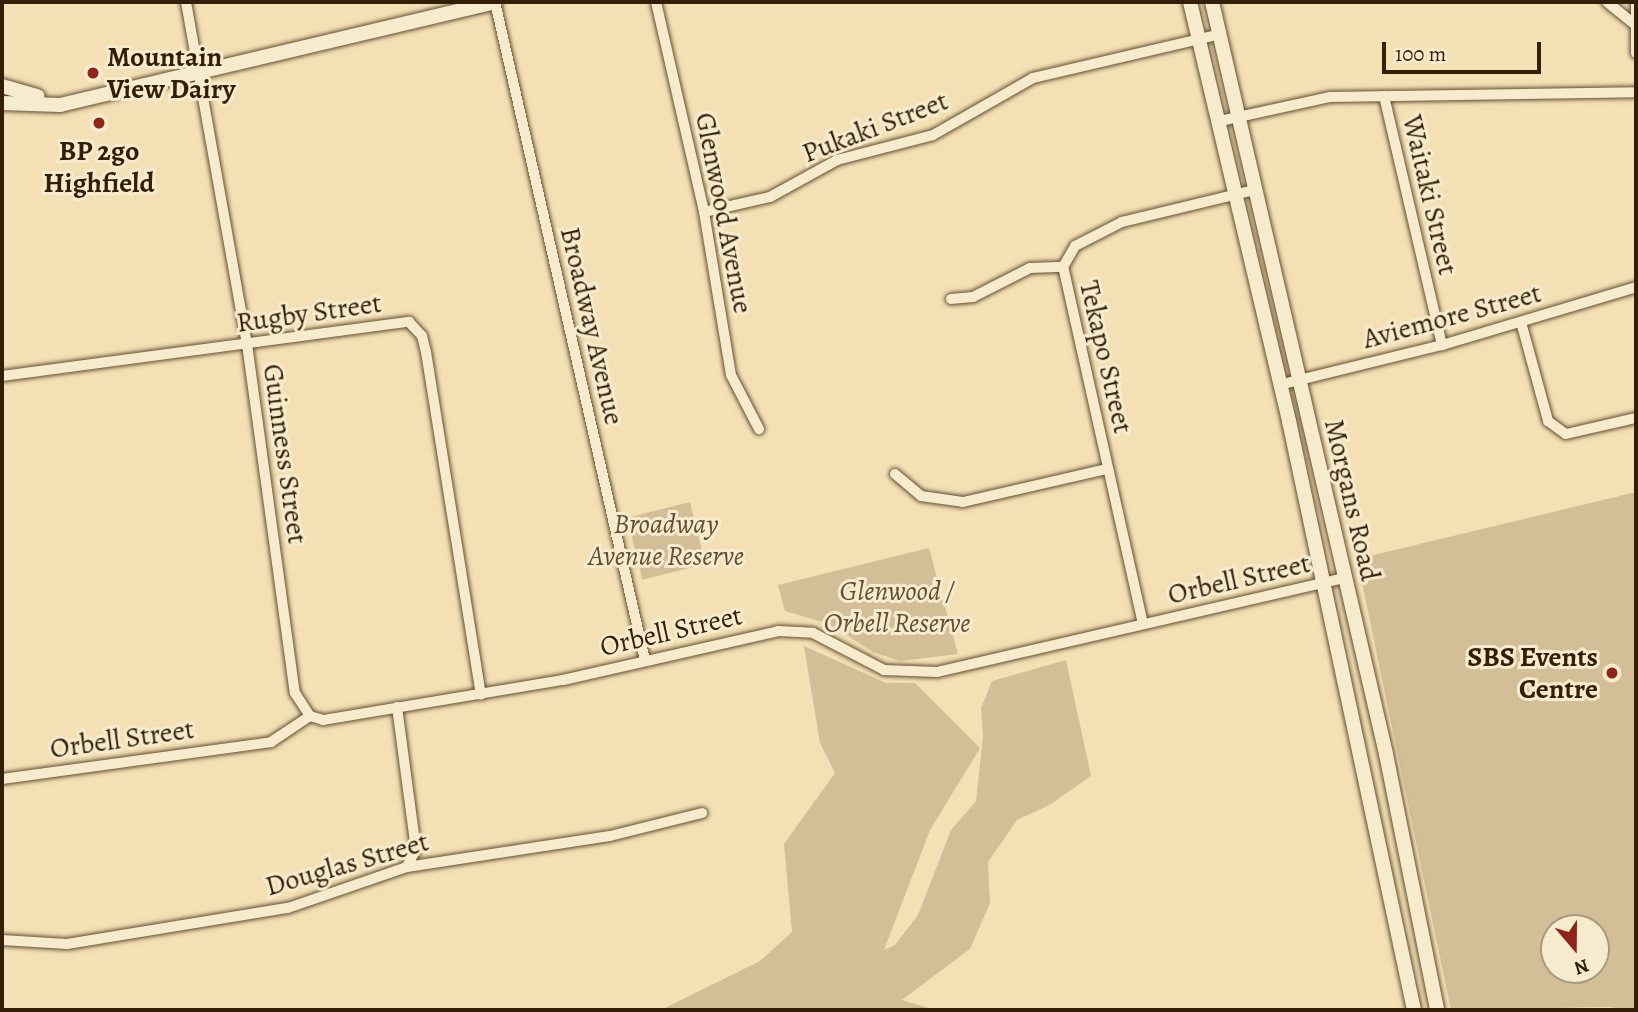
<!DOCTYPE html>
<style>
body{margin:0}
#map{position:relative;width:1638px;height:1012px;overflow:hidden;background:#f3e0b4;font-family:Alegreya,serif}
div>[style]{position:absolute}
.green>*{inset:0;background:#d2bf97;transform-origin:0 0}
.roads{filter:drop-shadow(0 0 2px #634f33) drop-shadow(0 0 2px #634f33)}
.minor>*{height:10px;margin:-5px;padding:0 5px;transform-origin:5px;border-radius:5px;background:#f7ebce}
.tertiary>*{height:14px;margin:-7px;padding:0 7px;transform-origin:7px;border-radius:7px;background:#f7ebce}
.dots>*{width:19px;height:19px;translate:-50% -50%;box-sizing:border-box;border:4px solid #f7ebce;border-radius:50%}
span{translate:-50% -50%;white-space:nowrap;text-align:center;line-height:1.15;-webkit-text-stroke:6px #f7ebce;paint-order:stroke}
.poi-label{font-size:28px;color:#331f08;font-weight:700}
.left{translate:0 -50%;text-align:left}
.right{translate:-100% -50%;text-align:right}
.street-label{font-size:28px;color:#331f08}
.park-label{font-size:28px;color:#634f33;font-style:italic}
.frame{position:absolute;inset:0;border:4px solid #331f08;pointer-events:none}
.north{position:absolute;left:1540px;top:914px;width:70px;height:70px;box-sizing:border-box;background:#f7ebce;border:2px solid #a9997f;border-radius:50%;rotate:160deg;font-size:19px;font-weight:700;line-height:28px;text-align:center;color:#331f08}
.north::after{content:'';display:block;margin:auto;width:24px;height:32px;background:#8f2418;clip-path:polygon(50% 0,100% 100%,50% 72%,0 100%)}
.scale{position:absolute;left:1382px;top:42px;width:159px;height:32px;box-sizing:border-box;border:4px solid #331f08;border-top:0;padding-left:9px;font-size:21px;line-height:24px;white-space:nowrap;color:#331f08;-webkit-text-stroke:5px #f7ebce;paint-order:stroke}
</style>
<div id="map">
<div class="green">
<div style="clip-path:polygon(evenodd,1636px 492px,1636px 1010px,1608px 1007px,1451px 1010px,1357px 559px,1636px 492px,1554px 928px,1596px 928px,1596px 970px,1554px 970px,1554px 928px)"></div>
<div style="left:690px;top:502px;width:64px;height:65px;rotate:76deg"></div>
<div style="clip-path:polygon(929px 548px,958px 654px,900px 661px,873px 652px,829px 624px,785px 611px,778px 585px)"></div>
<div style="clip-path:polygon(804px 646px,886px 683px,915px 683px,980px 748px,930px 830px,884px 950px,895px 945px,918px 915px,951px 830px,976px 801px,983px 737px,981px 708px,992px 681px,1066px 660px,1091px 776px,1051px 804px,1017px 820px,988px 862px,990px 903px,970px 949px,902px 1000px,935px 1010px,661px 1010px,760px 961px,792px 932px,784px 844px,835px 773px,820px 743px)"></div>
</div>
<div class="roads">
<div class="minor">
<div style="left:186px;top:2px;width:347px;rotate:79.9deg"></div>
<div style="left:247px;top:344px;width:352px;rotate:82.2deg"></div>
<div style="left:295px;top:693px;width:27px;rotate:57deg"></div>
<div style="left:495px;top:2px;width:675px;rotate:77.16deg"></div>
<div style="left:656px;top:2px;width:215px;rotate:77.1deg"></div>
<div style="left:704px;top:212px;width:165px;rotate:80.6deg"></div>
<div style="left:731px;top:375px;width:61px;rotate:62.6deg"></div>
<div style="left:1607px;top:2px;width:36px;rotate:39deg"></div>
<div style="left:1636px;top:2px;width:51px;rotate:90deg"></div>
<div style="left:1384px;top:96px;width:256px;rotate:76.9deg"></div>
<div style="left:1220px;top:121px;width:113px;rotate:-12.3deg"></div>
<div style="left:1330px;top:97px;width:306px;rotate:-0.9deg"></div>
<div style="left:704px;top:212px;width:68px;rotate:-12.8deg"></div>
<div style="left:770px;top:197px;width:77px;rotate:-28.9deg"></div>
<div style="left:837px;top:160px;width:99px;rotate:-14.6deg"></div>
<div style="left:933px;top:135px;width:115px;rotate:-29.7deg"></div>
<div style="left:1033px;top:78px;width:192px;rotate:-13.2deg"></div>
<div style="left:951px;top:299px;width:22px;rotate:-5deg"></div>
<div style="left:973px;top:297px;width:64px;rotate:-27deg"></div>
<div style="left:1030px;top:268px;width:33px;rotate:-2deg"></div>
<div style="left:1521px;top:322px;width:103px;rotate:74.7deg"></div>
<div style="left:1548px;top:421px;width:22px;rotate:36deg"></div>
<div style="left:1566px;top:434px;width:72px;rotate:-12.9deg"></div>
<div style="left:2px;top:376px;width:411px;rotate:-7.6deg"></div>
<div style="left:409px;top:322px;width:19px;rotate:47deg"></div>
<div style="left:422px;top:336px;width:16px;rotate:76deg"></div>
<div style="left:426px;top:352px;width:347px;rotate:80.9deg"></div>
<div style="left:1279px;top:385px;width:168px;rotate:-13.8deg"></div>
<div style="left:1442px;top:345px;width:202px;rotate:-16.6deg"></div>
<div style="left:895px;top:474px;width:34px;rotate:40deg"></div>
<div style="left:921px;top:496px;width:42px;rotate:8.1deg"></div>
<div style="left:963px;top:502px;width:148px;rotate:-12.9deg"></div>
<div style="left:1143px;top:624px;width:366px;rotate:-102.6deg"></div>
<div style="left:1063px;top:267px;width:24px;rotate:-60deg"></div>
<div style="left:1075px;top:246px;width:53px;rotate:-27.1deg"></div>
<div style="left:1122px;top:222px;width:136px;rotate:-13.6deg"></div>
<div style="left:397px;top:707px;width:143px;rotate:82.4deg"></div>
<div style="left:416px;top:849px;width:20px;rotate:117deg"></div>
<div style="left:2px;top:779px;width:272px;rotate:-7.8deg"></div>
<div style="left:271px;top:742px;width:47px;rotate:-33.7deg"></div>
<div style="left:310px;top:716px;width:14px;rotate:17deg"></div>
<div style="left:323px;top:720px;width:243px;rotate:-9.5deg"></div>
<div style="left:563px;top:680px;width:221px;rotate:-12.8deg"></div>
<div style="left:778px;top:631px;width:35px;rotate:3deg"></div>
<div style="left:813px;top:633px;width:80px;rotate:27.5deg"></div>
<div style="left:884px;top:670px;width:53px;rotate:2.2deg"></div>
<div style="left:937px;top:672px;width:419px;rotate:-13deg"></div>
<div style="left:2px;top:940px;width:65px;rotate:3.5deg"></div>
<div style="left:67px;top:944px;width:224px;rotate:-9.3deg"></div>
<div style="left:288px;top:908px;width:126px;rotate:-19deg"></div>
<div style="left:407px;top:867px;width:205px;rotate:-8.7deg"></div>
<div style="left:610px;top:836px;width:95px;rotate:-14deg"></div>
</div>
<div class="tertiary">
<div style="left:1190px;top:2px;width:431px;rotate:76.7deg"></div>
<div style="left:1289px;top:421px;width:602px;rotate:78.02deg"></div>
<div style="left:1212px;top:2px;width:772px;rotate:76.97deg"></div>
<div style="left:1386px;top:754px;width:261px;rotate:78.7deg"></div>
<div style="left:2px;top:86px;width:37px;rotate:16deg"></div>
<div style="left:2px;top:103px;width:58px;rotate:2deg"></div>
<div style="left:60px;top:105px;width:447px;rotate:-13.3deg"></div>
</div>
</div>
<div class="dots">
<div style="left:93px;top:73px;background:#8f2418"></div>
<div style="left:99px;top:123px;background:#8f2418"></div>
<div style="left:1612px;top:673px;background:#8f2418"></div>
</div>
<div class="poi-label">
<span class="left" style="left:107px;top:73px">Mountain<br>View Dairy</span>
<span style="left:99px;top:167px">BP 2go<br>Highfield</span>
<span class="right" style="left:1598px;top:673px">SBS Events<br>Centre</span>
</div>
<div class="street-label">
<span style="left:875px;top:127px;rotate:-21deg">Pukaki Street</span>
<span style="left:1430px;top:195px;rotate:77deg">Waitaki Street</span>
<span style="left:724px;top:213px;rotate:79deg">Glenwood Avenue</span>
<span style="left:309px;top:313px;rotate:-8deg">Rugby Street</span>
<span style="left:1452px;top:316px;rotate:-15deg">Aviemore Street</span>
<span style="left:592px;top:326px;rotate:77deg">Broadway Avenue</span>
<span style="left:1106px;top:357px;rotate:77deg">Tekapo Street</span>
<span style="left:285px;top:454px;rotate:82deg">Guinness Street</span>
<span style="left:1352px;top:500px;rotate:77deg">Morgans Road</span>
<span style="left:1239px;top:579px;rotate:-13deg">Orbell Street</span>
<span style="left:671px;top:631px;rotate:-13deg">Orbell Street</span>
<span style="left:122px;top:739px;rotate:-8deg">Orbell Street</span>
<span style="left:347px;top:864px;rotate:-16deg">Douglas Street</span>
</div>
<div class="park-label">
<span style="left:666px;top:540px">Broadway<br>Avenue Reserve</span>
<span style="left:897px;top:607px">Glenwood /<br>Orbell Reserve</span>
</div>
<div class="frame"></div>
<div class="north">N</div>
<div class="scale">100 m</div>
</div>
